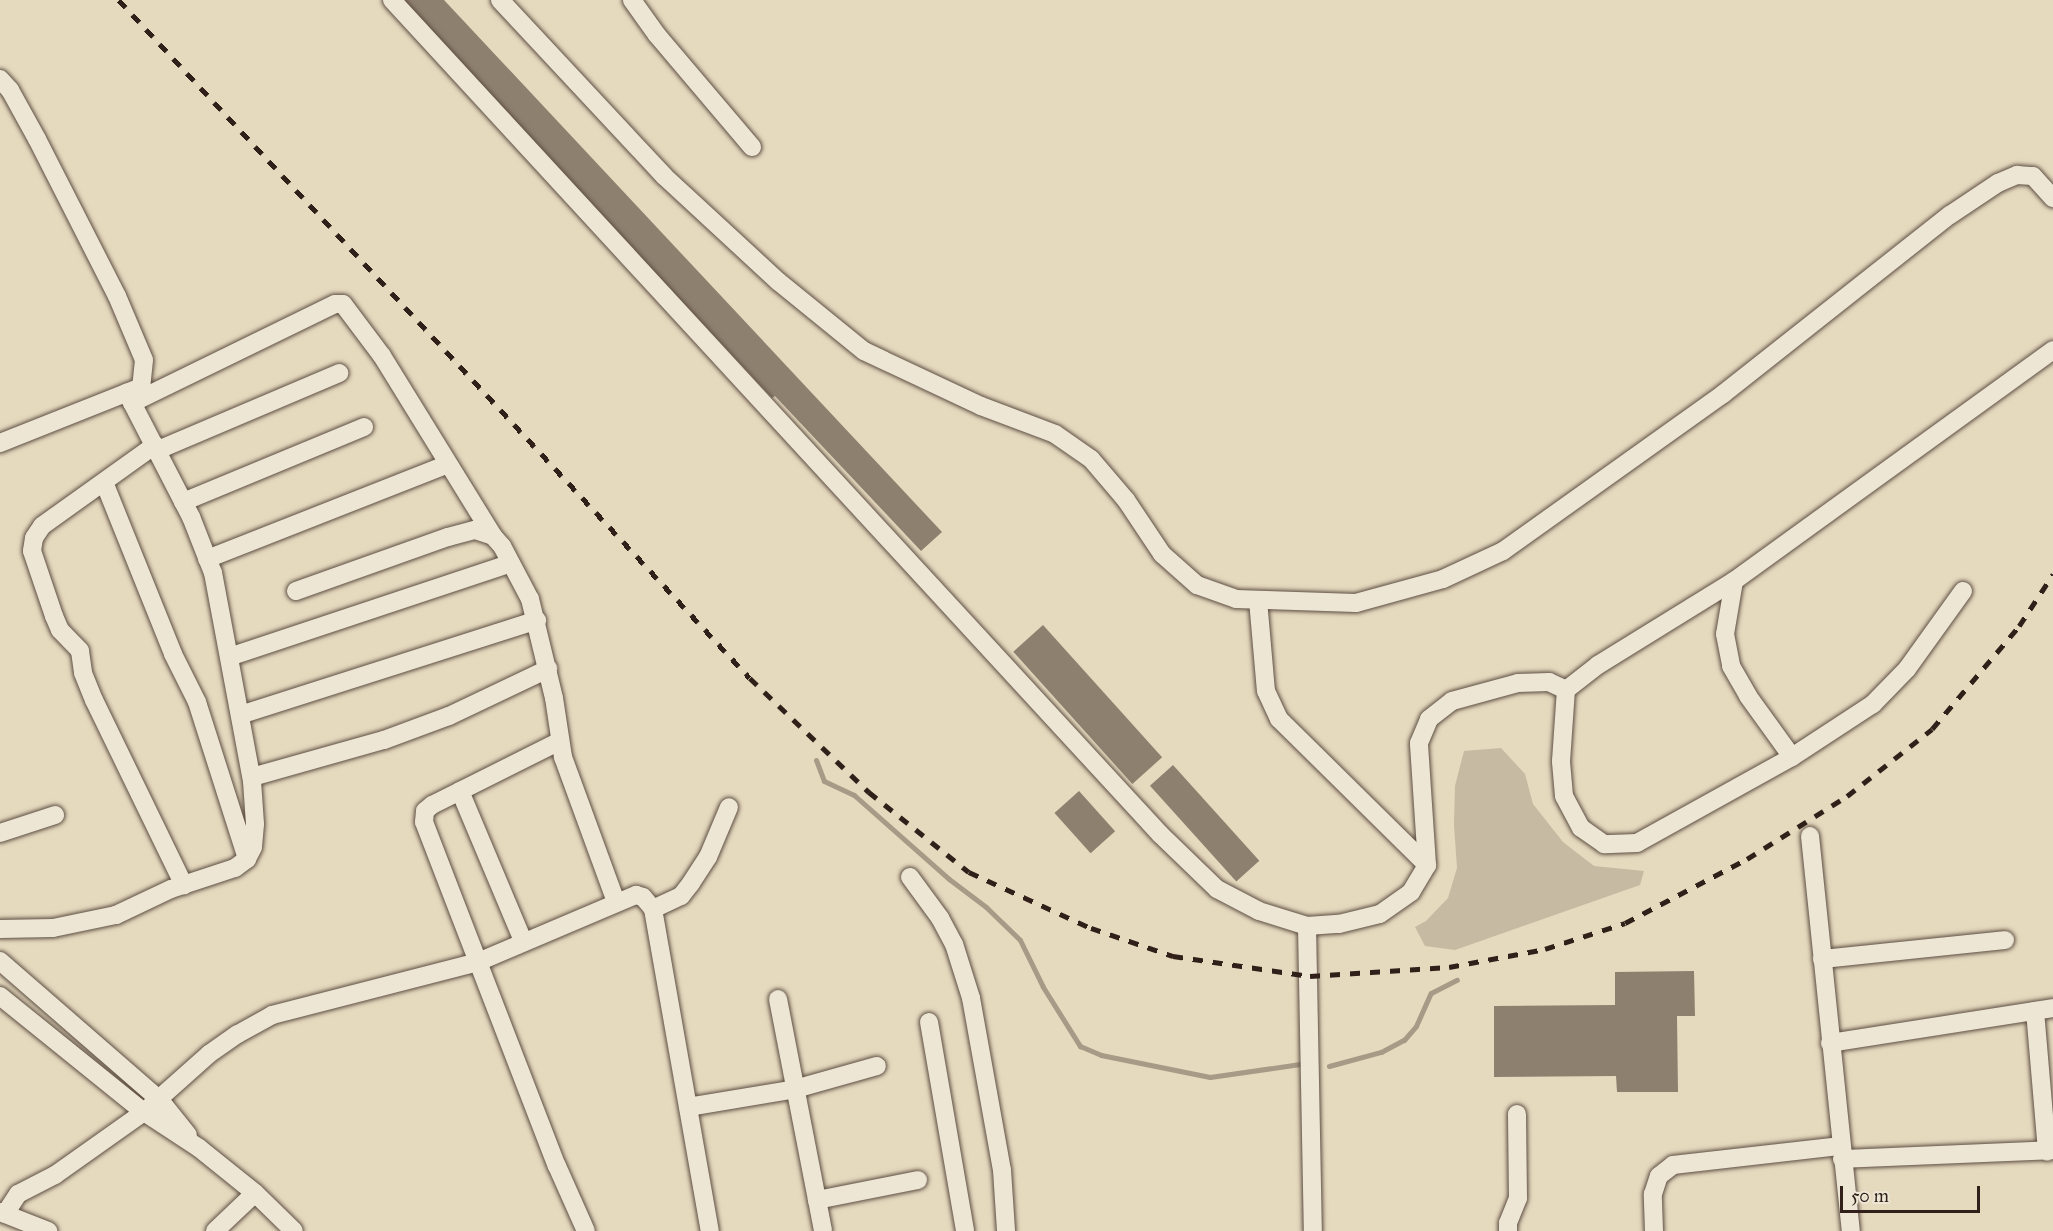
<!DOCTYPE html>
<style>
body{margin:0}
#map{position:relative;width:2053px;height:1231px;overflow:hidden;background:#e5d9be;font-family:"IM FELL Great Primer",serif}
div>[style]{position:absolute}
.green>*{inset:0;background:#c6baa2}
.stream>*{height:5px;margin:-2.5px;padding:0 2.5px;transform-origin:2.5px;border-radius:2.5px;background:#a79a86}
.building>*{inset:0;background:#8e806f;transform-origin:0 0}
.roads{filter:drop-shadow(0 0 2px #5d4e42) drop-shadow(0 0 2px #5d4e42)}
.minor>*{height:18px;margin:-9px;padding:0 9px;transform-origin:9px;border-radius:9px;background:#eee6d5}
.rail>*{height:4.5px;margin-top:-2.25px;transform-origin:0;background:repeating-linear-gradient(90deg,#302019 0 10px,transparent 0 20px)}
span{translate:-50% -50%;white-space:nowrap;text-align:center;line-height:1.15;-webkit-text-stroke:5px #eee6d5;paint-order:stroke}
.scale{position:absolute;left:1840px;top:1186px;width:140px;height:27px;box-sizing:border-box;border:3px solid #302019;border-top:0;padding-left:8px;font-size:18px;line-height:21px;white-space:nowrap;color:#302019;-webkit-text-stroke:4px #eee6d5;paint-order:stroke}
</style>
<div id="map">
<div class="green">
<div style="clip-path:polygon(1501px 748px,1525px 774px,1533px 804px,1563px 842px,1594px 866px,1644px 871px,1640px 885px,1455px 950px,1425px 946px,1415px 927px,1426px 921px,1448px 898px,1457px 868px,1454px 825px,1455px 786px,1464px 751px)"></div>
</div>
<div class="stream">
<div style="left:816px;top:760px;width:22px;rotate:69deg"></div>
<div style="left:824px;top:781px;width:33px;rotate:25deg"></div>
<div style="left:854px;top:795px;width:127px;rotate:41.5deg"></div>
<div style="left:949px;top:879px;width:46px;rotate:37.1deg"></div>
<div style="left:986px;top:907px;width:47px;rotate:44.1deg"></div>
<div style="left:1020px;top:940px;width:52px;rotate:63.9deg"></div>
<div style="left:1043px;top:987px;width:70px;rotate:57.9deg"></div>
<div style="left:1080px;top:1046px;width:23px;rotate:23deg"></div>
<div style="left:1101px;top:1055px;width:111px;rotate:11.4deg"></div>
<div style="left:1210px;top:1077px;width:91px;rotate:-8.2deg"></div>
<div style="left:1329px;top:1066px;width:54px;rotate:-15.1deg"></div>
<div style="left:1381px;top:1052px;width:26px;rotate:-28deg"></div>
<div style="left:1404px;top:1040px;width:18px;rotate:-49deg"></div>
<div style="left:1416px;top:1026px;width:36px;rotate:-66deg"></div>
<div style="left:1431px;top:993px;width:29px;rotate:-27deg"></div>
</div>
<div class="building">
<div style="clip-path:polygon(401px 0,444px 0,942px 532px,921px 551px,775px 396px,772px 398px)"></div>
<div style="left:1043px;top:625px;width:178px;height:40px;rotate:48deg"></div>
<div style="left:1173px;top:765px;width:129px;height:31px;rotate:48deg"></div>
<div style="left:1079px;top:791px;width:54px;height:33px;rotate:48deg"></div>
<div style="clip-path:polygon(1694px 971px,1695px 1016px,1677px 1016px,1678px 1092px,1617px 1092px,1616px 1076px,1494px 1077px,1494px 1006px,1615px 1005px,1615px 972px)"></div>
</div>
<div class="roads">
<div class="minor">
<div style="left:392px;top:0;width:1134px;rotate:47.36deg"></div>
<div style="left:1160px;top:834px;width:79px;rotate:44deg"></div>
<div style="left:1217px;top:889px;width:47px;rotate:27.6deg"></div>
<div style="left:1259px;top:911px;width:50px;rotate:17.4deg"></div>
<div style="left:1307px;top:926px;width:32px;rotate:-4deg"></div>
<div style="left:1339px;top:924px;width:42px;rotate:-13.7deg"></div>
<div style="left:1380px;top:914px;width:38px;rotate:-35deg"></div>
<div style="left:1411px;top:892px;width:31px;rotate:-59deg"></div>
<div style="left:1427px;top:865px;width:122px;rotate:-93.8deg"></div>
<div style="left:1419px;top:743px;width:26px;rotate:-67deg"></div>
<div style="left:1429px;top:719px;width:29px;rotate:-38deg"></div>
<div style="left:1452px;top:701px;width:68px;rotate:-15.3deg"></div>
<div style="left:1518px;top:683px;width:31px;rotate:-2deg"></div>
<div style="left:1549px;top:682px;width:19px;rotate:25deg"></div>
<div style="left:500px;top:0;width:241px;rotate:47deg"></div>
<div style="left:664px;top:176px;width:156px;rotate:42.7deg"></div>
<div style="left:779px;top:282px;width:109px;rotate:39.1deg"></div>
<div style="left:864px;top:351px;width:129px;rotate:25.2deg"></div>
<div style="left:981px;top:406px;width:79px;rotate:20.7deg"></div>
<div style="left:1055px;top:434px;width:44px;rotate:34.8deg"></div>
<div style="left:1091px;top:459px;width:54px;rotate:49.5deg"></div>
<div style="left:1126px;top:500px;width:65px;rotate:56.3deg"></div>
<div style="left:1162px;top:554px;width:47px;rotate:41.5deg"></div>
<div style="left:1197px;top:585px;width:41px;rotate:19.7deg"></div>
<div style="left:1236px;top:599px;width:120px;rotate:1.9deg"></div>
<div style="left:1356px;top:603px;width:90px;rotate:-15.4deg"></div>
<div style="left:1443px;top:579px;width:66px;rotate:-25deg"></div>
<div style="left:1503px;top:551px;width:270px;rotate:-35.5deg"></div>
<div style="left:1723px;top:394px;width:289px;rotate:-38.3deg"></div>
<div style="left:1950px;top:215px;width:58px;rotate:-33.7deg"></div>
<div style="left:1998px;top:183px;width:21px;rotate:-23deg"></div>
<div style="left:2017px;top:175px;width:16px;rotate:4deg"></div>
<div style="left:2033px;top:176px;width:30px;rotate:48deg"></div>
<div style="left:632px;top:0;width:43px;rotate:54.5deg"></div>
<div style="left:657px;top:35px;width:147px;rotate:49.7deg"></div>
<div style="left:0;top:79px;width:15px;rotate:48deg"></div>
<div style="left:10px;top:90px;width:56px;rotate:61.1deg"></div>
<div style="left:37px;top:139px;width:176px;rotate:63deg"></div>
<div style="left:117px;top:296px;width:69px;rotate:67.1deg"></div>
<div style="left:144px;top:360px;width:27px;rotate:96deg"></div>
<div style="left:141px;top:387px;width:152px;rotate:158.3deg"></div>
<div style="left:132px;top:403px;width:226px;rotate:-26deg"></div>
<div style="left:335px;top:304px;width:8px"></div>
<div style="left:343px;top:304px;width:65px;rotate:53.1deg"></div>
<div style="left:382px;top:356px;width:211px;rotate:58.3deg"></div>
<div style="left:155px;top:445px;width:139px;rotate:144.4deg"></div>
<div style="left:42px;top:526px;width:14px;rotate:124deg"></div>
<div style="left:34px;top:538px;width:13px;rotate:99deg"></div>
<div style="left:32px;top:551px;width:69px;rotate:71.3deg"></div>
<div style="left:54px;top:616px;width:15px;rotate:67deg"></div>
<div style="left:60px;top:630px;width:29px;rotate:46deg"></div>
<div style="left:80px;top:651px;width:22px;rotate:82deg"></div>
<div style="left:83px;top:673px;width:29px;rotate:68deg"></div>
<div style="left:94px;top:700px;width:206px;rotate:64.1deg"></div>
<div style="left:158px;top:450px;width:197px;rotate:-23deg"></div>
<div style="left:104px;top:482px;width:185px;rotate:68.1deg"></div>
<div style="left:173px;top:654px;width:54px;rotate:63.4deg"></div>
<div style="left:197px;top:702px;width:165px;rotate:72.3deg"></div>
<div style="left:183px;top:502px;width:196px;rotate:-22.5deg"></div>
<div style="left:207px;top:559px;width:257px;rotate:-21.5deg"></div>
<div style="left:1734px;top:581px;width:54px;rotate:99.6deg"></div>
<div style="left:1725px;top:634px;width:33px;rotate:79deg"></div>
<div style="left:1731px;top:666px;width:34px;rotate:60deg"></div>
<div style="left:1748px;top:696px;width:75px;rotate:54.2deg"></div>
<div style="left:296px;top:591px;width:161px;rotate:-19.6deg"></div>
<div style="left:448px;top:537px;width:28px;rotate:-15deg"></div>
<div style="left:475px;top:530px;width:19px;rotate:18deg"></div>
<div style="left:493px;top:536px;width:13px;rotate:48deg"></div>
<div style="left:502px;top:546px;width:60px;rotate:62.2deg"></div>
<div style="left:530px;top:599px;width:102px;rotate:76.4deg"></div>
<div style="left:554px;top:698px;width:60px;rotate:81.3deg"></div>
<div style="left:563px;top:757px;width:154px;rotate:69.9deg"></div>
<div style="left:1963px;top:591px;width:96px;rotate:125.7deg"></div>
<div style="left:1907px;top:669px;width:49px;rotate:134.2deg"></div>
<div style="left:1873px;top:704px;width:97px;rotate:146.8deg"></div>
<div style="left:1792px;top:757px;width:177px;rotate:151deg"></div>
<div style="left:1637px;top:843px;width:33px;rotate:178deg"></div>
<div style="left:1604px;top:844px;width:28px;rotate:-145deg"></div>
<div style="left:1581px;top:828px;width:36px;rotate:-118deg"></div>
<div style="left:1564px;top:796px;width:35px;rotate:-95deg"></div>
<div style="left:1561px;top:761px;width:71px;rotate:-86deg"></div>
<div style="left:1566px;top:690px;width:41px;rotate:-38deg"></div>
<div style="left:1598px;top:665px;width:160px;rotate:-31.7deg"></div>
<div style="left:1734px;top:581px;width:394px;rotate:-35.9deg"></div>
<div style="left:1258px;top:600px;width:91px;rotate:85deg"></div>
<div style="left:1266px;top:691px;width:31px;rotate:65deg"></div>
<div style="left:1279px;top:719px;width:208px;rotate:44.6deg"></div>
<div style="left:229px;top:657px;width:297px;rotate:-18.4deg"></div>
<div style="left:240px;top:715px;width:312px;rotate:-17.7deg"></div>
<div style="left:560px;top:741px;width:143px;rotate:153.4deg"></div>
<div style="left:432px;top:805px;width:9px;rotate:139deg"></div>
<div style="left:425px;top:811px;width:11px;rotate:95deg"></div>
<div style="left:424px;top:822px;width:369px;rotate:68.9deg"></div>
<div style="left:557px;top:1166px;width:71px;rotate:66deg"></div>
<div style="left:252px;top:777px;width:137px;rotate:-15.7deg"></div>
<div style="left:384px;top:740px;width:69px;rotate:-20.3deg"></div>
<div style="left:449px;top:716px;width:110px;rotate:-25.4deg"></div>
<div style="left:460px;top:791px;width:163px;rotate:67.2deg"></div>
<div style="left:0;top:833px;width:58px;rotate:-18.1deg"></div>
<div style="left:1810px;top:836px;width:397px;rotate:84.1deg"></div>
<div style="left:910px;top:877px;width:51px;rotate:53.8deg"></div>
<div style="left:940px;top:918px;width:30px;rotate:62deg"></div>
<div style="left:954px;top:944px;width:57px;rotate:72.5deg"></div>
<div style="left:971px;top:998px;width:175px;rotate:79.8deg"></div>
<div style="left:1002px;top:1170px;width:61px;rotate:86.2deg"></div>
<div style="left:653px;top:909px;width:31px;rotate:-25deg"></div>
<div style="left:681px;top:896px;width:16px;rotate:-52deg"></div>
<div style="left:691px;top:883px;width:31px;rotate:-57deg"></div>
<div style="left:708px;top:857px;width:54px;rotate:-67.2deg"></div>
<div style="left:1307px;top:926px;width:305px;rotate:88.9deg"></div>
<div style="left:0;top:929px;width:53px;rotate:-1.1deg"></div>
<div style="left:53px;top:928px;width:64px;rotate:-11.7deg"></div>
<div style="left:116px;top:915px;width:61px;rotate:-25.3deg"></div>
<div style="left:171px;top:889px;width:67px;rotate:-18.2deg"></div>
<div style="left:235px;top:868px;width:15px;rotate:-37deg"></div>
<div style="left:247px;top:859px;width:13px;rotate:-63deg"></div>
<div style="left:253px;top:847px;width:23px;rotate:-85deg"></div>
<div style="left:255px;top:824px;width:43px;rotate:-94deg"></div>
<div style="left:252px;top:781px;width:212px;rotate:-100.6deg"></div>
<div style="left:213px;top:573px;width:60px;rotate:-111.4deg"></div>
<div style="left:191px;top:517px;width:140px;rotate:-117.3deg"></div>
<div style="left:1822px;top:959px;width:184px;rotate:-5.9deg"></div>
<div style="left:0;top:961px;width:211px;rotate:41deg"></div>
<div style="left:159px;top:1099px;width:46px;rotate:51.1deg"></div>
<div style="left:0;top:996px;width:185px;rotate:38.9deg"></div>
<div style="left:144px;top:1112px;width:66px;rotate:33.2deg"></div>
<div style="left:199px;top:1148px;width:72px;rotate:38.8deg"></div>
<div style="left:255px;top:1193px;width:54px;rotate:44.3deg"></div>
<div style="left:778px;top:999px;width:236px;rotate:79deg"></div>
<div style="left:2035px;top:1011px;width:141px;rotate:85.1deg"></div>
<div style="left:929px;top:1022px;width:212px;rotate:80.2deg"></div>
<div style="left:1830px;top:1043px;width:226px;rotate:-8.9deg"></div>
<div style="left:688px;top:1107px;width:109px;rotate:-9.5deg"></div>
<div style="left:795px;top:1089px;width:85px;rotate:-15.7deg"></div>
<div style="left:1842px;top:1159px;width:211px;rotate:-2.4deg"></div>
<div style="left:817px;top:1200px;width:103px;rotate:-11.2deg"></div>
<div style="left:0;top:1212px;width:52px;rotate:21.6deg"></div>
<div style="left:5px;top:1214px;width:24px;rotate:-57deg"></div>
<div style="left:18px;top:1194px;width:42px;rotate:-27.2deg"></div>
<div style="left:55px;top:1175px;width:109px;rotate:-35.3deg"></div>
<div style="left:144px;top:1112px;width:87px;rotate:-41.7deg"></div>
<div style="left:209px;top:1054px;width:35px;rotate:-35deg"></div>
<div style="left:238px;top:1034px;width:39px;rotate:-29deg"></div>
<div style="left:272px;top:1015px;width:213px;rotate:-14.4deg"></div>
<div style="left:478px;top:962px;width:172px;rotate:-23deg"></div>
<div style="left:636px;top:895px;width:7px;rotate:16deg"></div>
<div style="left:643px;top:897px;width:16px;rotate:50deg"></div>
<div style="left:653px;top:909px;width:327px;rotate:80deg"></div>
<div style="left:215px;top:1231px;width:55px;rotate:-43.5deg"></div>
<div style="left:1508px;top:1231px;width:8px;rotate:-90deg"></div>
<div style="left:1508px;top:1223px;width:27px;rotate:-68deg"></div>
<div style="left:1518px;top:1198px;width:84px;rotate:-90.7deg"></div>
<div style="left:1654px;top:1231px;width:37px;rotate:-92deg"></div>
<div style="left:1653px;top:1194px;width:19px;rotate:-72deg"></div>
<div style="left:1659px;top:1176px;width:18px;rotate:-38deg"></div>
<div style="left:1673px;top:1165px;width:169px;rotate:-6.5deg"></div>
</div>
</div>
<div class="rail">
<div style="left:119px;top:0;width:926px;rotate:47.06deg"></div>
<div style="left:750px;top:678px;width:165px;rotate:43.8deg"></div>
<div style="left:869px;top:792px;width:128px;rotate:38.7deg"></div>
<div style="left:969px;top:872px;width:134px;rotate:24.7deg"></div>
<div style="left:1091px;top:928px;width:87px;rotate:18.9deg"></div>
<div style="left:1173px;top:956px;width:138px;rotate:8.3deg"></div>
<div style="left:1310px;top:976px;width:139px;rotate:-3.7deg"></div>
<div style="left:1449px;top:967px;width:98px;rotate:-10.6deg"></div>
<div style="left:1545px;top:949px;width:84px;rotate:-18deg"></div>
<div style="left:1625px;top:923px;width:138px;rotate:-27.7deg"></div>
<div style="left:1747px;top:859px;width:118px;rotate:-32.2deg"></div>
<div style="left:1847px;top:796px;width:108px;rotate:-38.2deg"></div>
<div style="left:1932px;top:729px;width:135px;rotate:-49.8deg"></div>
<div style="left:2019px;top:626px;width:62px;rotate:-56.8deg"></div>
</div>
<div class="scale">50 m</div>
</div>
